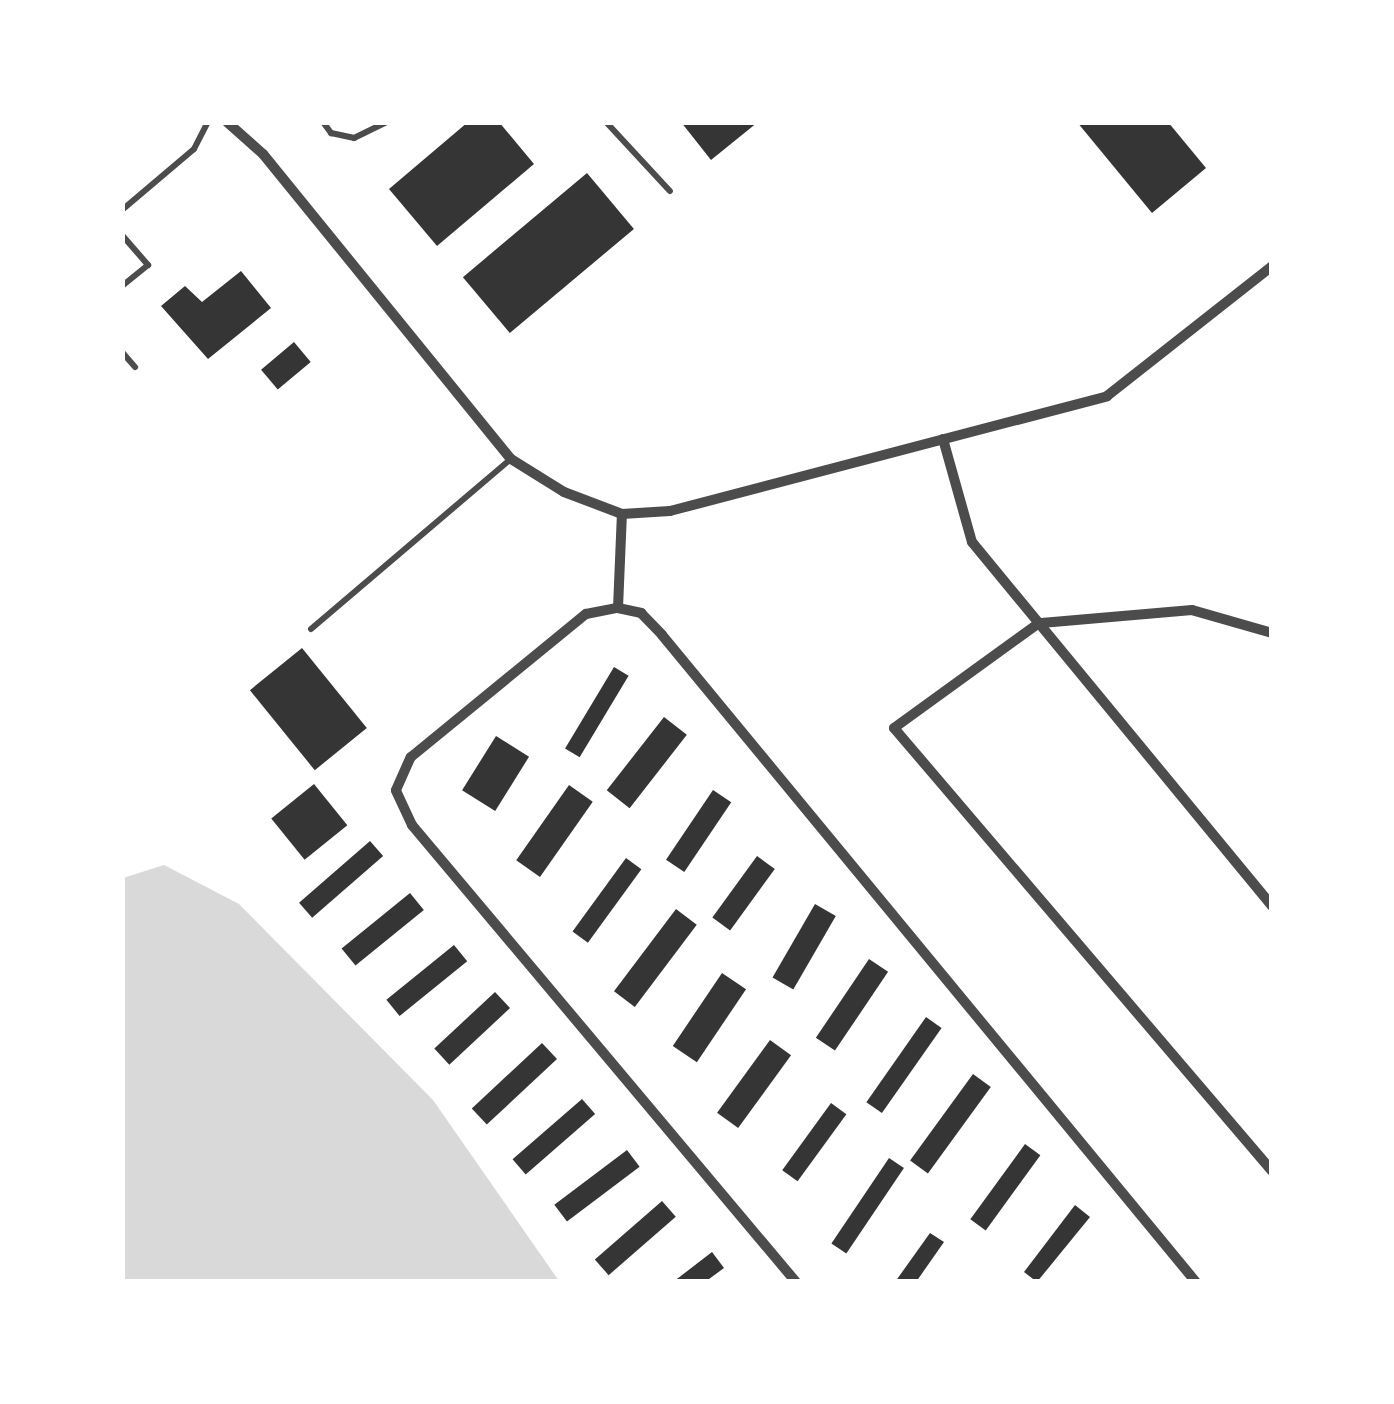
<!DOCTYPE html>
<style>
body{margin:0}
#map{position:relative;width:1394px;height:1404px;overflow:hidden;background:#fff;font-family:"IBM Plex Sans",sans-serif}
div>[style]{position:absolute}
.water>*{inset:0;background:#d9d9d9}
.building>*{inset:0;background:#353535;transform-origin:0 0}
.service>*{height:6px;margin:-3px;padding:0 3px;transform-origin:3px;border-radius:3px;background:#4c4c4c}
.minor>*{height:10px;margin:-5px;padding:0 5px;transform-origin:5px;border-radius:5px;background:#4c4c4c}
span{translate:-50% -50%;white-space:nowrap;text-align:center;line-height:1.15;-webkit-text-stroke:10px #fff;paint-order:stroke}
.frame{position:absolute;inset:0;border:125px solid #fff;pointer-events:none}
</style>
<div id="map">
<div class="water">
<div style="clip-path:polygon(164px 865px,239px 904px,433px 1100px,559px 1281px,123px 1281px,123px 878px)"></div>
</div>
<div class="building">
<div style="clip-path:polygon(468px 122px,499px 122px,534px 164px,437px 246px,389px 189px)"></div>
<div style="clip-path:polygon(681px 122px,758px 122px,711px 160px)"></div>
<div style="clip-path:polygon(1077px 122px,1168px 122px,1206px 168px,1152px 213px)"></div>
<div style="left:587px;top:173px;width:73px;height:162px;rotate:50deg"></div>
<div style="clip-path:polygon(241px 271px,271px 308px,208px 359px,161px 306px,185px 286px,202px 302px)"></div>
<div style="left:294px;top:342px;width:26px;height:43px;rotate:50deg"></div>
<div style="left:302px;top:648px;width:103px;height:67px;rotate:51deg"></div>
<div style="left:614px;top:667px;width:17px;height:95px;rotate:31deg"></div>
<div style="left:664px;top:717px;width:29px;height:93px;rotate:38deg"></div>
<div style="left:496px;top:736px;width:39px;height:64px;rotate:32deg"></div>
<div style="left:314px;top:784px;width:53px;height:55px;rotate:51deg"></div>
<div style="left:569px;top:785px;width:29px;height:92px;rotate:35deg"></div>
<div style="left:713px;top:790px;width:22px;height:84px;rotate:34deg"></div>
<div style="left:370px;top:841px;width:20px;height:94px;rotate:49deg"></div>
<div style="left:757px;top:856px;width:22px;height:76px;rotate:36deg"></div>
<div style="left:626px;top:858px;width:19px;height:91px;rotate:36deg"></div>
<div style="left:410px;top:893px;width:22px;height:88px;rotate:51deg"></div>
<div style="left:815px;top:904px;width:24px;height:85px;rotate:30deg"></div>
<div style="left:676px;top:909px;width:26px;height:103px;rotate:37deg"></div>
<div style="left:454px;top:945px;width:21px;height:87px;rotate:51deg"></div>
<div style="left:869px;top:959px;width:23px;height:95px;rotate:34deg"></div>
<div style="left:722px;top:973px;width:29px;height:88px;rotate:34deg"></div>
<div style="left:495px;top:992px;width:22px;height:83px;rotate:47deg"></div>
<div style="left:926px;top:1017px;width:19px;height:104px;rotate:35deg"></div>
<div style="left:770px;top:1040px;width:26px;height:90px;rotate:36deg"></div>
<div style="left:542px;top:1043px;width:22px;height:96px;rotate:47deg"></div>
<div style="left:973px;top:1074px;width:22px;height:107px;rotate:36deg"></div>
<div style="left:582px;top:1099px;width:20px;height:92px;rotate:49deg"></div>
<div style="left:831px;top:1103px;width:19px;height:83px;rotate:36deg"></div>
<div style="left:1025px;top:1144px;width:19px;height:93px;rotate:36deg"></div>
<div style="left:627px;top:1150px;width:21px;height:91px;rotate:53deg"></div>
<div style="left:889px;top:1158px;width:18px;height:103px;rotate:34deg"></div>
<div style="left:662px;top:1201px;width:21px;height:89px;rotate:49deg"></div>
<div style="clip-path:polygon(1075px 1205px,1090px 1217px,1037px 1282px,1024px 1272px)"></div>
<div style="clip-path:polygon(930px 1233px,944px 1242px,916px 1282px,895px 1282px)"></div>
<div style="clip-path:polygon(712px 1252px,724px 1268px,705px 1282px,673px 1282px)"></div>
</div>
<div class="service">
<div style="left:323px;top:122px;width:14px;rotate:54deg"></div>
<div style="left:331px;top:133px;width:24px;rotate:12deg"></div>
<div style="left:354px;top:138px;width:37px;rotate:-26deg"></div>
<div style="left:606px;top:122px;width:94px;rotate:47.2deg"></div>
<div style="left:122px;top:210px;width:94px;rotate:-40.3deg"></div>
<div style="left:194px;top:149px;width:30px;rotate:-63deg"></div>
<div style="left:122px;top:235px;width:40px;rotate:49deg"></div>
<div style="left:148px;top:265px;width:33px;rotate:141deg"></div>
<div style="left:122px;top:352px;width:20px;rotate:49deg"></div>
<div style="left:311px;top:629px;width:262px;rotate:-40.4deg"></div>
</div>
<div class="minor">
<div style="left:227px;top:122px;width:48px;rotate:41.6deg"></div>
<div style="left:263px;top:154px;width:393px;rotate:50.9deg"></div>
<div style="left:511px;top:459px;width:62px;rotate:31.9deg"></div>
<div style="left:564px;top:492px;width:62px;rotate:20.8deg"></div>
<div style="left:622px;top:514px;width:48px;rotate:-3.6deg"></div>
<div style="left:670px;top:511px;width:452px;rotate:-14.7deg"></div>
<div style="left:1107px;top:396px;width:210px;rotate:-38.2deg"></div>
<div style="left:943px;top:439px;width:107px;rotate:74.3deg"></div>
<div style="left:972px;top:542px;width:472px;rotate:50.5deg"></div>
<div style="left:618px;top:608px;width:94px;rotate:-87.6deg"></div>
<div style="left:1272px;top:633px;width:83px;rotate:-164deg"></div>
<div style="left:1192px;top:610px;width:154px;rotate:175.1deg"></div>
<div style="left:1039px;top:623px;width:179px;rotate:144.1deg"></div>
<div style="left:894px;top:728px;width:582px;rotate:49.53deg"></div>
<div style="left:796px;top:1282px;width:597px;rotate:-130.04deg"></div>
<div style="left:412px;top:825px;width:38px;rotate:-115deg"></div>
<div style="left:396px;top:790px;width:36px;rotate:-66deg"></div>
<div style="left:411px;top:757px;width:226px;rotate:-39.3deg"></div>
<div style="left:586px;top:614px;width:33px;rotate:-11deg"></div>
<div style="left:618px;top:608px;width:24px;rotate:12deg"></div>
<div style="left:641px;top:613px;width:30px;rotate:46deg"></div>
<div style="left:662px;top:635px;width:839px;rotate:50.47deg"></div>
</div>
<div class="frame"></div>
</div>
